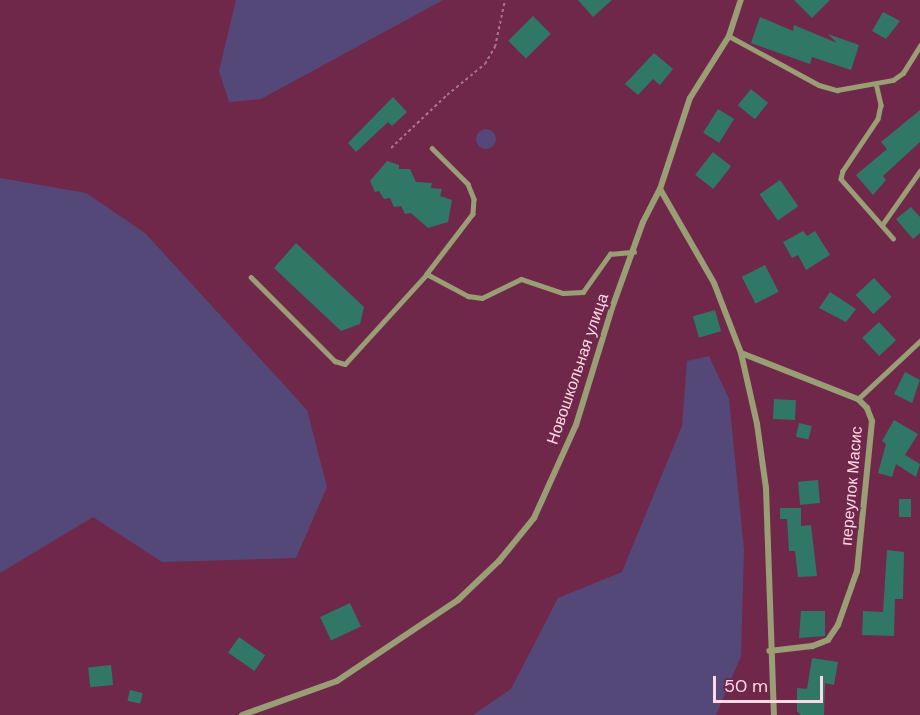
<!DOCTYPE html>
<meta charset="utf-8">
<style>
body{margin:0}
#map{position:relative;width:920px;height:715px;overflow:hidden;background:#70284a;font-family:"DM Sans",sans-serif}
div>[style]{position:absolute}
.green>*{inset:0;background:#544879}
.round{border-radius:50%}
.building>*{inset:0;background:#307766;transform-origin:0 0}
.path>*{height:2px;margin-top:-1px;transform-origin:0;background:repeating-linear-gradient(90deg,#ab728b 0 3px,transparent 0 6px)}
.service>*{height:4.5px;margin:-2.25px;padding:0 2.25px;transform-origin:2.25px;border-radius:2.25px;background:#999e75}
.minor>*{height:6px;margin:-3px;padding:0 3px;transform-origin:3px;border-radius:3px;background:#999e75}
span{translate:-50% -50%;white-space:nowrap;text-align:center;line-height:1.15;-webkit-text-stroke:4.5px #70284a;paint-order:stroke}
.street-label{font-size:16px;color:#fdd8e5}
.scale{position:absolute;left:713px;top:676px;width:110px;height:27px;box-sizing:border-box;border:3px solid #fdd8e5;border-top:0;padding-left:8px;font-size:18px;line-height:21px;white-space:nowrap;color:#fdd8e5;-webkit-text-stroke:4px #70284a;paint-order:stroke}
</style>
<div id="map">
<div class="green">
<div style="clip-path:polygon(236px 0,443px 0,261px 99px,229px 102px,219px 71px)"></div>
<div class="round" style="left:476px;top:129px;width:20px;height:20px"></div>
<div style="clip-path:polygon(0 178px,86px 193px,145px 233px,307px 410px,327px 487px,296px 558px,162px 562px,93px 517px,0 573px)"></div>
<div style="clip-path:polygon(709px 356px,729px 399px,744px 550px,741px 656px,716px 715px,473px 715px,511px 689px,558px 598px,622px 572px,682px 426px,687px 361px)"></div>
</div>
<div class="building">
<div style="clip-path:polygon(578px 0,612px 0,593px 17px)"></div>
<div style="clip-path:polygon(794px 0,830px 0,812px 18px)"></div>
<div style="clip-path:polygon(883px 12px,900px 21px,886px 39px,872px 31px)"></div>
<div style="left:533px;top:16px;width:25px;height:35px;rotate:45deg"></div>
<div style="clip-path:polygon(760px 17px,793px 31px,794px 25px,837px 43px,828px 34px,859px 45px,851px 70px,812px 57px,810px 64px,751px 43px)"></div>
<div style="clip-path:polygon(654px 53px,673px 69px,660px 85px,653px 79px,638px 95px,625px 84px)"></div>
<div style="left:751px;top:89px;width:22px;height:21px;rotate:39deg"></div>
<div style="clip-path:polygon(393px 97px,407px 112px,392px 126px,388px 122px,356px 152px,348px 143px)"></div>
<div style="left:718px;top:109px;width:19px;height:28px;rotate:32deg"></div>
<div style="clip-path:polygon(920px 110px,920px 142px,883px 176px,886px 180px,873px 195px,856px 175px,887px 149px,881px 142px)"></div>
<div style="left:713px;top:152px;width:23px;height:29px;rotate:38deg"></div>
<div style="clip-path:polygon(387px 161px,399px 165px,399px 169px,410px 169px,416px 182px,432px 183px,431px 188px,442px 189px,440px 196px,452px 200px,448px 222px,428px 228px,411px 213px,405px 214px,401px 206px,394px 207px,390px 198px,384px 199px,379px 191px,375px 192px,370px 181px)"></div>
<div style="left:780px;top:180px;width:32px;height:25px;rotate:55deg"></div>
<div style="clip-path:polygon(911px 207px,920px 217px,920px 233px,913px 239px,896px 219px)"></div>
<div style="clip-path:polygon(803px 231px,807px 236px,815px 231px,830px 255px,806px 270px,798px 255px,792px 258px,783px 242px)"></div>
<div style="clip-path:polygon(296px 243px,364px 307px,360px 324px,341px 331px,274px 268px)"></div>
<div style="left:765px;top:265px;width:30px;height:26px;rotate:63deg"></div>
<div style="left:874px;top:278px;width:26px;height:25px;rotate:47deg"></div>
<div style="clip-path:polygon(830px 292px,856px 309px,846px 322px,819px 308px)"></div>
<div style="left:715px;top:310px;width:22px;height:23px;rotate:74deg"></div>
<div style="left:879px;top:322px;width:25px;height:23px;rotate:47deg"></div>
<div style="clip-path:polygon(905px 372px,920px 380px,912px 403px,894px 394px)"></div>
<div style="left:774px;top:399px;width:22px;height:20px;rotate:3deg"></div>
<div style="clip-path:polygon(894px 420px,918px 434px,905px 455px,920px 464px,916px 477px,896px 464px,892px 477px,878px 473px,886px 444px,882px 441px)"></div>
<div style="left:799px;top:423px;width:13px;height:14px;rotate:13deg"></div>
<div style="left:818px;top:480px;width:23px;height:20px;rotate:85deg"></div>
<div style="left:899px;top:499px;width:12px;height:18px"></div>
<div style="clip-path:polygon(780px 508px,801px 508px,801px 526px,811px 525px,817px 576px,798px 577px,795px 551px,789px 551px,787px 519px,780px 519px)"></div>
<div style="clip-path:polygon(887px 550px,904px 552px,903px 599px,895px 599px,894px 636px,862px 635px,863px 611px,883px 612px)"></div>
<div style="left:350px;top:603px;width:26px;height:33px;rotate:65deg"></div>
<div style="clip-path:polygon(801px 611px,825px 611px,825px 636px,799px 638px)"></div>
<div style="left:239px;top:637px;width:32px;height:19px;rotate:35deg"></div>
<div style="clip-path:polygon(812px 658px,838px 662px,834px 685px,825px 683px,824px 715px,801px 715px,797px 711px,797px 688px,807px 689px)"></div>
<div style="left:111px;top:665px;width:20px;height:23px;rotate:84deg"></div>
<div style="left:130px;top:690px;width:13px;height:11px;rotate:13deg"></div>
</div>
<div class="path">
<div style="left:391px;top:148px;width:77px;rotate:-43.4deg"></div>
<div style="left:447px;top:95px;width:49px;rotate:-39.2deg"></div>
<div style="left:485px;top:64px;width:20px;rotate:-60deg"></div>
<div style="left:495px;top:47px;width:48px;rotate:-78deg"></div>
</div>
<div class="service">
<div style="left:729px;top:36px;width:102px;rotate:28.6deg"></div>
<div style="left:819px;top:85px;width:19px;rotate:16deg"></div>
<div style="left:837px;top:90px;width:57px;rotate:-10.1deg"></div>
<div style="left:893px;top:80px;width:12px;rotate:-35deg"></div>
<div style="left:903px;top:73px;width:32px;rotate:-58deg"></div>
<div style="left:876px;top:83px;width:23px;rotate:77deg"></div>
<div style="left:881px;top:105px;width:14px;rotate:102deg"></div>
<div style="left:878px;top:119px;width:63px;rotate:123.9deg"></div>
<div style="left:843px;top:171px;width:8px;rotate:104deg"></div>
<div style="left:841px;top:179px;width:79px;rotate:48.6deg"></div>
<div style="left:432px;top:148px;width:51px;rotate:45deg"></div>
<div style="left:468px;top:184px;width:16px;rotate:68deg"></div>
<div style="left:474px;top:199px;width:15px;rotate:94deg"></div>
<div style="left:473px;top:214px;width:76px;rotate:127.5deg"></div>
<div style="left:427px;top:274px;width:47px;rotate:28.2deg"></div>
<div style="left:468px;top:296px;width:14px;rotate:8deg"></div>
<div style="left:482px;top:298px;width:43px;rotate:-26deg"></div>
<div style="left:521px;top:279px;width:44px;rotate:18.4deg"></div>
<div style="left:563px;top:293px;width:20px;rotate:-3deg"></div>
<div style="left:583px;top:292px;width:47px;rotate:-54.6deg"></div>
<div style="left:610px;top:254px;width:24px;rotate:-5deg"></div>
<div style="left:882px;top:225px;width:66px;rotate:-54.9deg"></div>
<div style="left:251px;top:277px;width:119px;rotate:45deg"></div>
<div style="left:335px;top:361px;width:10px;rotate:17deg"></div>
<div style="left:345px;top:364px;width:122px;rotate:-47.7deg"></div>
<div style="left:858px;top:399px;width:85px;rotate:-43.1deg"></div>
</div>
<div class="minor">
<div style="left:660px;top:189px;width:108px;rotate:60.1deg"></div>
<div style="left:714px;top:283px;width:75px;rotate:68.9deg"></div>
<div style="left:741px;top:353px;width:73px;rotate:77.3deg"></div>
<div style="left:757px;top:424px;width:65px;rotate:82deg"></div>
<div style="left:766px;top:488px;width:227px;rotate:88deg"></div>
<div style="left:741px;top:353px;width:126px;rotate:21.5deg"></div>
<div style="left:858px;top:399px;width:13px;rotate:45deg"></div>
<div style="left:867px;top:408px;width:14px;rotate:69deg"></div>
<div style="left:872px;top:421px;width:151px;rotate:95.7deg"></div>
<div style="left:857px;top:571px;width:57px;rotate:109.4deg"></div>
<div style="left:838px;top:625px;width:18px;rotate:124deg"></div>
<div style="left:828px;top:640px;width:17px;rotate:159deg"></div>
<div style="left:812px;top:646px;width:43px;rotate:173.4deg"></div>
<div style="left:242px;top:715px;width:101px;rotate:-19.7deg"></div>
<div style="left:337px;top:681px;width:146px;rotate:-33.8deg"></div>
<div style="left:458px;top:600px;width:57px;rotate:-43.6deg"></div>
<div style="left:499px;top:561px;width:55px;rotate:-50.9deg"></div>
<div style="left:534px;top:518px;width:102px;rotate:-65.7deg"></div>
<div style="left:576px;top:425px;width:122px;rotate:-72.9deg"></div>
<div style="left:612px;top:308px;width:91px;rotate:-70.2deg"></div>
<div style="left:643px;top:222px;width:37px;rotate:-63deg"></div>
<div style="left:660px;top:189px;width:96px;rotate:-71.8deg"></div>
<div style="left:690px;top:98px;width:73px;rotate:-57.8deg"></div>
<div style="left:729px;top:36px;width:38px;rotate:-72deg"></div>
</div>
<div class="street-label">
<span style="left:578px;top:369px;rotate:-71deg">Новошкольная улица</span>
<span style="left:852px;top:486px;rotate:-85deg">переулок Масис</span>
</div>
<div class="scale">50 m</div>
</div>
